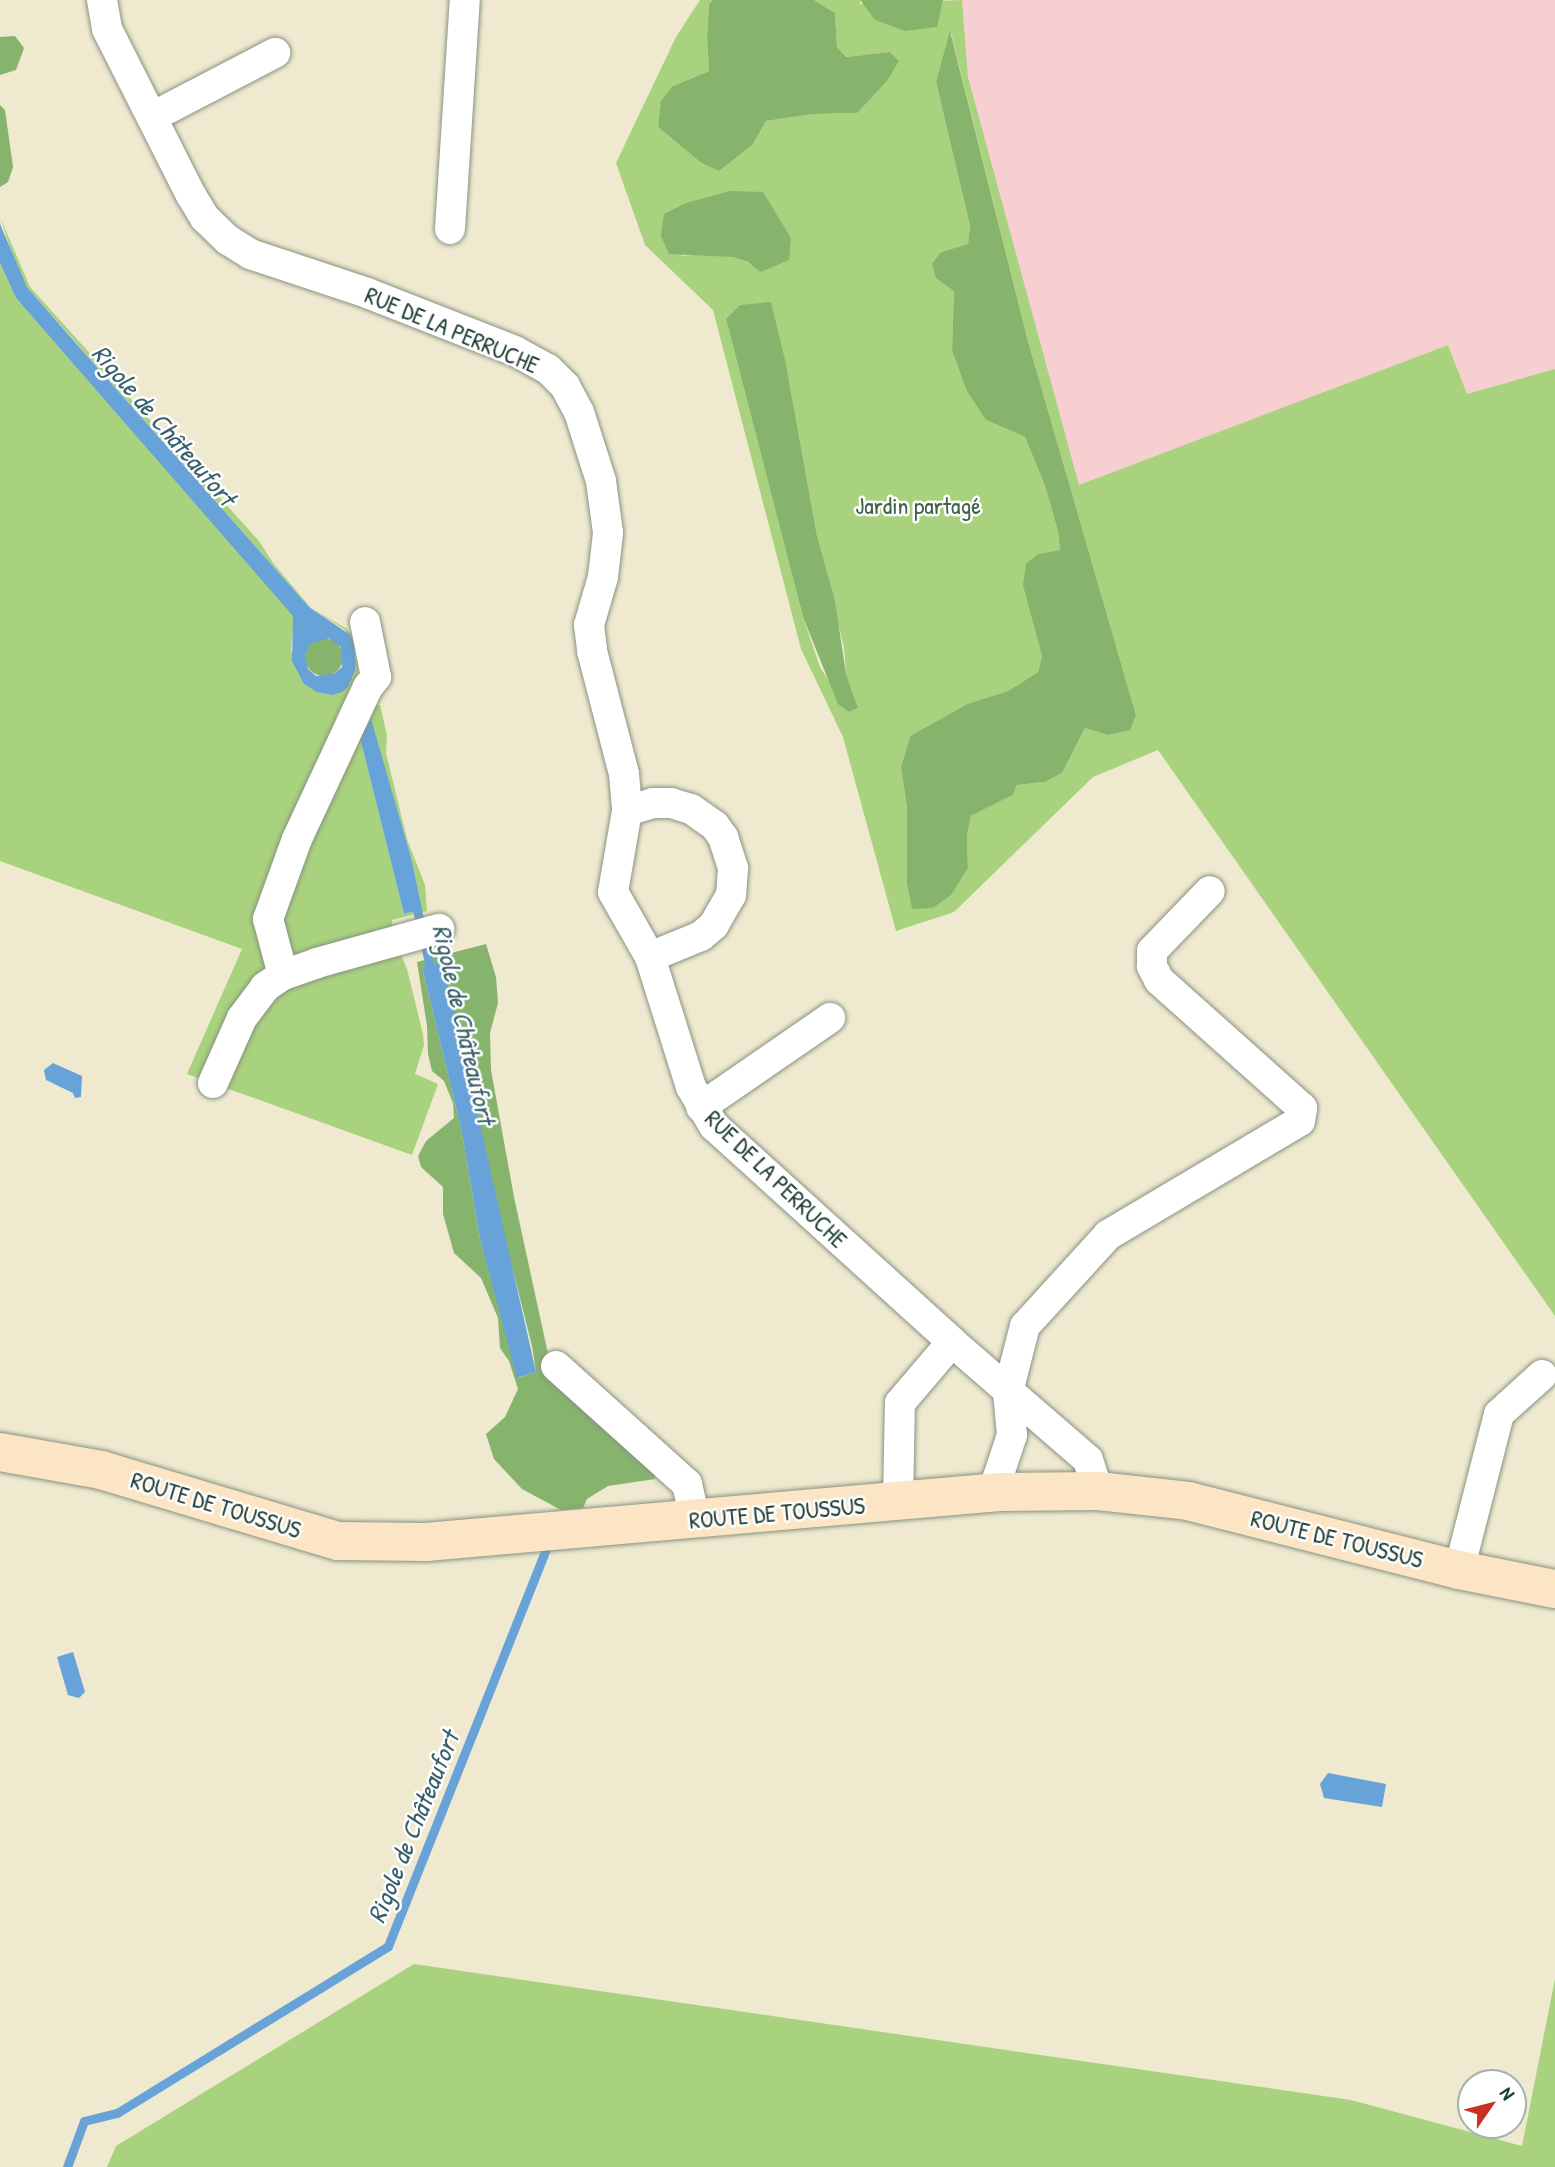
<!DOCTYPE html>
<meta charset="utf-8">
<style>
body{margin:0}
#map{position:relative;width:1555px;height:2167px;overflow:hidden;background:#efe9cf;font-family:"Patrick Hand",sans-serif}
div>[style]{position:absolute}
.built>*{inset:0;background:#f7cfd1}
.green>*{inset:0;background:#a9d27e}
.forest>*{inset:0;background:#86b46d}
.round{border-radius:50%}
.water>*{inset:0;background:#67a2d8}
.stream>*{height:9px;margin:-4.5px;padding:0 4.5px;transform-origin:4.5px;border-radius:4.5px;background:#67a2d8}
.roads{filter:drop-shadow(0 0 2px #879382) drop-shadow(0 0 2px #879382)}
.street>*{height:30px;margin:-15px;padding:0 15px;transform-origin:15px;border-radius:15px;background:#fff}
.secondary>*{height:38px;margin:-19px;padding:0 19px;transform-origin:19px;border-radius:19px;background:#fce5c4}
span{translate:-50% -50%;white-space:nowrap;text-align:center;line-height:1.15;-webkit-text-stroke:5px #fff;paint-order:stroke}
.street-label{font-size:24px;color:#1f3d34}
.park-label{font-size:24px;color:#426246}
.water-label{font-size:26px;color:#38606d;font-style:italic}
.north{position:absolute;left:1457px;top:2069px;width:70px;height:70px;box-sizing:border-box;background:#fff;border:2px solid #a5b1ae;border-radius:50%;rotate:55deg;font-size:19px;font-weight:700;line-height:28px;text-align:center;color:#1f3d34}
.north::after{content:'';display:block;margin:auto;width:24px;height:32px;background:#c8321e;clip-path:polygon(50% 0,100% 100%,50% 72%,0 100%)}
</style>
<div id="map">
<div class="built">
<div style="clip-path:polygon(962px 0,1555px 0,1555px 369px,1467px 394px,1448px 345px,1079px 486px,968px 77px)"></div>
</div>
<div class="green">
<div style="clip-path:polygon(evenodd,700px 0,713px 0,709px 4px,707px 38px,709px 71px,673px 86px,658px 127px,700px 162px,753px 144px,766px 121px,813px 114px,857px 113px,899px 61px,890px 52px,848px 57px,837px 49px,835px 13px,814px 0,860px 0,860px 4px,962px 0,968px 77px,1079px 485px,1448px 345px,1467px 394px,1555px 369px,1555px 1316px,1158px 750px,1093px 777px,954px 912px,896px 931px,843px 737px,801px 649px,713px 310px,645px 245px,616px 163px,676px 37px,700px 0,951px 33px,1029px 345px,1136px 715px,1108px 735px,1085px 728px,1062px 773px,1045px 782px,1017px 785px,1013px 795px,971px 816px,967px 835px,968px 868px,912px 909px,907px 885px,907px 808px,901px 767px,910px 736px,967px 704px,1008px 691px,1038px 672px,1042px 656px,1036px 632px,1038px 554px,1060px 550px,1058px 531px,1045px 486px,1025px 437px,986px 420px,952px 350px,954px 291px,941px 252px,968px 244px,970px 226px,936px 82px,951px 33px,700px 0,779px 222px,791px 238px,760px 272px,748px 262px,733px 257px,706px 254px,680px 256px,779px 222px,700px 0,726px 319px,786px 364px,817px 536px,844px 648px,846px 674px,858px 708px,849px 712px,820px 667px,803px 617px,726px 319px)"></div>
<div style="clip-path:polygon(evenodd,0 217px,30px 287px,259px 541px,273px 563px,311px 608px,347px 629px,357px 642px,359px 658px,357px 675px,336px 717px,344px 748px,373px 705px,380px 705px,387px 735px,386px 753px,407px 839px,425px 885px,427px 911px,392px 920px,393px 936px,407px 969px,423px 1034px,424px 1045px,415px 1074px,438px 1084px,412px 1155px,187px 1074px,242px 949px,0 861px,0 263px,16px 298px,294px 616px,291px 650px,317px 692px,356px 658px,354px 641px,344px 629px,309px 607px,27px 287px,18px 271px,0 217px,370px 720px,412px 861px,422px 909px,404px 914px,361px 742px,361px 737px,370px 720px)"></div>
<div style="clip-path:polygon(414px 1964px,1351px 2100px,1522px 2146px,1555px 1979px,1555px 2167px,107px 2167px,116px 2146px)"></div>
</div>
<div class="forest">
<div style="clip-path:polygon(713px 0,814px 0,835px 13px,837px 48px,847px 57px,890px 52px,899px 61px,887px 81px,857px 113px,813px 114px,766px 121px,753px 144px,719px 171px,700px 162px,658px 127px,661px 101px,673px 86px,709px 71px,707px 38px,709px 4px)"></div>
<div style="clip-path:polygon(860px 0,943px 0,937px 27px,905px 31px,875px 20px)"></div>
<div style="clip-path:polygon(950px 31px,1029px 345px,1136px 715px,1130px 730px,1108px 735px,1085px 728px,1062px 773px,1045px 782px,1017px 785px,1013px 795px,971px 816px,967px 835px,968px 868px,951px 895px,933px 908px,912px 909px,907px 885px,907px 808px,901px 767px,910px 736px,967px 704px,1008px 691px,1038px 672px,1042px 656px,1023px 585px,1026px 564px,1038px 554px,1060px 550px,1058px 531px,1045px 486px,1025px 437px,986px 420px,967px 391px,952px 350px,954px 291px,936px 278px,932px 264px,941px 252px,968px 244px,970px 226px,936px 82px)"></div>
<div style="clip-path:polygon(15px 36px,24px 48px,16px 70px,0 75px,0 37px)"></div>
<div style="clip-path:polygon(0 105px,5px 110px,13px 167px,8px 182px,0 187px)"></div>
<div style="clip-path:polygon(730px 191px,763px 192px,791px 238px,789px 260px,760px 272px,748px 262px,733px 257px,669px 254px,661px 236px,664px 214px,686px 203px)"></div>
<div style="clip-path:polygon(771px 302px,786px 364px,817px 536px,835px 601px,846px 674px,858px 708px,849px 712px,838px 704px,803px 617px,726px 319px,740px 305px)"></div>
<div class="round" style="left:305px;top:638px;width:38px;height:38px"></div>
<div style="clip-path:polygon(evenodd,486px 944px,496px 977px,498px 1003px,490px 1033px,491px 1070px,514px 1197px,555px 1386px,568px 1391px,656px 1469px,655px 1479px,608px 1486px,587px 1499px,583px 1508px,561px 1510px,522px 1489px,494px 1459px,486px 1434px,505px 1417px,518px 1389px,509px 1361px,500px 1348px,498px 1318px,481px 1278px,454px 1253px,443px 1214px,443px 1187px,421px 1167px,418px 1156px,426px 1141px,454px 1118px,453px 1103px,444px 1081px,432px 1071px,428px 1054px,427px 1026px,417px 962px,486px 944px,443px 961px,492px 1187px,532px 1346px,536px 1372px,518px 1378px,480px 1239px,461px 1128px,422px 967px,443px 961px)"></div>
</div>
<div class="water">
<div style="clip-path:polygon(evenodd,0 224px,27px 287px,66px 332px,309px 607px,349px 634px,355px 642px,355px 670px,348px 687px,342px 692px,332px 695px,317px 692px,304px 684px,292px 661px,293px 616px,16px 298px,0 263px,0 224px,329px 638px,341px 647px,342px 667px,335px 673px,316px 676px,308px 669px,305px 656px,310px 644px,329px 638px)"></div>
<div style="clip-path:polygon(371px 719px,412px 861px,422px 909px,404px 914px,361px 742px,360px 737px)"></div>
<div style="clip-path:polygon(443px 961px,536px 1372px,517px 1378px,480px 1239px,461px 1128px,422px 967px)"></div>
<div style="clip-path:polygon(53px 1063px,82px 1076px,81px 1097px,75px 1098px,73px 1093px,46px 1080px,44px 1070px)"></div>
<div style="clip-path:polygon(73px 1652px,85px 1692px,79px 1698px,68px 1695px,57px 1657px)"></div>
<div style="clip-path:polygon(1328px 1773px,1386px 1784px,1382px 1807px,1324px 1798px,1320px 1784px)"></div>
</div>
<div class="stream">
<div style="left:415px;top:901px;width:77px;rotate:77.2deg"></div>
<div style="left:67px;top:2167px;width:49px;rotate:-69.7deg"></div>
<div style="left:84px;top:2121px;width:34px;rotate:-14deg"></div>
<div style="left:117px;top:2113px;width:318px;rotate:-31.6deg"></div>
<div style="left:388px;top:1946px;width:430px;rotate:-68.3deg"></div>
</div>
<div class="roads">
<div class="street">
<div style="left:102px;top:0;width:29px;rotate:80deg"></div>
<div style="left:107px;top:29px;width:186px;rotate:63.2deg"></div>
<div style="left:191px;top:195px;width:27px;rotate:59deg"></div>
<div style="left:205px;top:218px;width:32px;rotate:44deg"></div>
<div style="left:228px;top:240px;width:26px;rotate:32deg"></div>
<div style="left:250px;top:254px;width:123px;rotate:18.4deg"></div>
<div style="left:367px;top:293px;width:159px;rotate:21.4deg"></div>
<div style="left:515px;top:351px;width:38px;rotate:29deg"></div>
<div style="left:548px;top:369px;width:24px;rotate:45deg"></div>
<div style="left:565px;top:386px;width:30px;rotate:62deg"></div>
<div style="left:579px;top:412px;width:72px;rotate:72.3deg"></div>
<div style="left:601px;top:481px;width:52px;rotate:82.3deg"></div>
<div style="left:608px;top:533px;width:44px;rotate:96.5deg"></div>
<div style="left:603px;top:577px;width:50px;rotate:106.3deg"></div>
<div style="left:589px;top:625px;width:26px;rotate:83deg"></div>
<div style="left:592px;top:651px;width:127px;rotate:75.4deg"></div>
<div style="left:624px;top:774px;width:37px;rotate:85deg"></div>
<div style="left:627px;top:811px;width:82px;rotate:99.8deg"></div>
<div style="left:613px;top:892px;width:75px;rotate:60.4deg"></div>
<div style="left:650px;top:957px;width:136px;rotate:72.5deg"></div>
<div style="left:691px;top:1087px;width:45px;rotate:59.5deg"></div>
<div style="left:714px;top:1126px;width:321px;rotate:42.2deg"></div>
<div style="left:952px;top:1342px;width:180px;rotate:40.9deg"></div>
<div style="left:1088px;top:1460px;width:33px;rotate:72deg"></div>
<div style="left:152px;top:117px;width:139px;rotate:-27.5deg"></div>
<div style="left:450px;top:229px;width:229px;rotate:-86.3deg"></div>
<div style="left:627px;top:811px;width:27px;rotate:-17deg"></div>
<div style="left:653px;top:803px;width:18px"></div>
<div style="left:671px;top:803px;width:21px;rotate:17deg"></div>
<div style="left:691px;top:809px;width:29px;rotate:35deg"></div>
<div style="left:715px;top:826px;width:14px;rotate:54deg"></div>
<div style="left:723px;top:837px;width:33px;rotate:72deg"></div>
<div style="left:733px;top:868px;width:27px;rotate:94deg"></div>
<div style="left:731px;top:895px;width:34px;rotate:120deg"></div>
<div style="left:714px;top:925px;width:17px;rotate:140deg"></div>
<div style="left:701px;top:936px;width:55px;rotate:157.6deg"></div>
<div style="left:283px;top:975px;width:58px;rotate:-105deg"></div>
<div style="left:268px;top:919px;width:85px;rotate:-70.1deg"></div>
<div style="left:297px;top:839px;width:168px;rotate:-65deg"></div>
<div style="left:368px;top:687px;width:13px;rotate:-51deg"></div>
<div style="left:376px;top:677px;width:56px;rotate:-101.3deg"></div>
<div style="left:213px;top:1083px;width:71px;rotate:-66deg"></div>
<div style="left:242px;top:1018px;width:39px;rotate:-53deg"></div>
<div style="left:265px;top:987px;width:22px;rotate:-34deg"></div>
<div style="left:283px;top:975px;width:36px;rotate:-19deg"></div>
<div style="left:317px;top:963px;width:127px;rotate:-15.6deg"></div>
<div style="left:701px;top:1107px;width:157px;rotate:-34.6deg"></div>
<div style="left:556px;top:1366px;width:176px;rotate:42deg"></div>
<div style="left:687px;top:1484px;width:37px;rotate:77deg"></div>
<div style="left:999px;top:1492px;width:15px;rotate:-94deg"></div>
<div style="left:998px;top:1477px;width:44px;rotate:-71.6deg"></div>
<div style="left:1012px;top:1435px;width:43px;rotate:-95.3deg"></div>
<div style="left:1008px;top:1392px;width:68px;rotate:-75.6deg"></div>
<div style="left:1025px;top:1326px;width:123px;rotate:-47.6deg"></div>
<div style="left:1108px;top:1235px;width:223px;rotate:-30.7deg"></div>
<div style="left:1300px;top:1121px;width:13px;rotate:-81deg"></div>
<div style="left:1302px;top:1108px;width:192px;rotate:-138.2deg"></div>
<div style="left:1159px;top:980px;width:16px;rotate:-117deg"></div>
<div style="left:1152px;top:966px;width:15px;rotate:-90deg"></div>
<div style="left:1152px;top:951px;width:83px;rotate:-46deg"></div>
<div style="left:898px;top:1503px;width:100px;rotate:-88.9deg"></div>
<div style="left:900px;top:1403px;width:80px;rotate:-49.6deg"></div>
<div style="left:1459px;top:1570px;width:161px;rotate:-75.6deg"></div>
<div style="left:1499px;top:1414px;width:58px;rotate:-42.2deg"></div>
</div>
<div class="secondary">
<div style="left:0;top:1452px;width:103px;rotate:10.1deg"></div>
<div style="left:101px;top:1470px;width:247px;rotate:16.7deg"></div>
<div style="left:338px;top:1541px;width:88px;rotate:0.7deg"></div>
<div style="left:426px;top:1542px;width:575px;rotate:-4.99deg"></div>
<div style="left:999px;top:1492px;width:99px;rotate:-0.6deg"></div>
<div style="left:1098px;top:1491px;width:91px;rotate:6.3deg"></div>
<div style="left:1188px;top:1501px;width:280px;rotate:14.3deg"></div>
<div style="left:1459px;top:1570px;width:98px;rotate:11.2deg"></div>
</div>
</div>
<div class="street-label">
<span style="left:452px;top:330px;rotate:23deg">RUE DE LA PERRUCHE</span>
<span style="left:776px;top:1179px;rotate:44deg">RUE DE LA PERRUCHE</span>
<span style="left:216px;top:1505px;rotate:17deg">ROUTE DE TOUSSUS</span>
<span style="left:777px;top:1513px;rotate:-5deg">ROUTE DE TOUSSUS</span>
<span style="left:1337px;top:1539px;rotate:14deg">ROUTE DE TOUSSUS</span>
</div>
<div class="park-label">
<span style="left:918px;top:506px">Jardin partagé</span>
</div>
<div class="water-label">
<span style="left:164px;top:425px;rotate:49deg">Rigole de Châteaufort</span>
<span style="left:464px;top:1024px;rotate:77deg">Rigole de Châteaufort</span>
<span style="left:413px;top:1827px;rotate:-68deg">Rigole de Châteaufort</span>
</div>
<div class="north">N</div>
</div>
